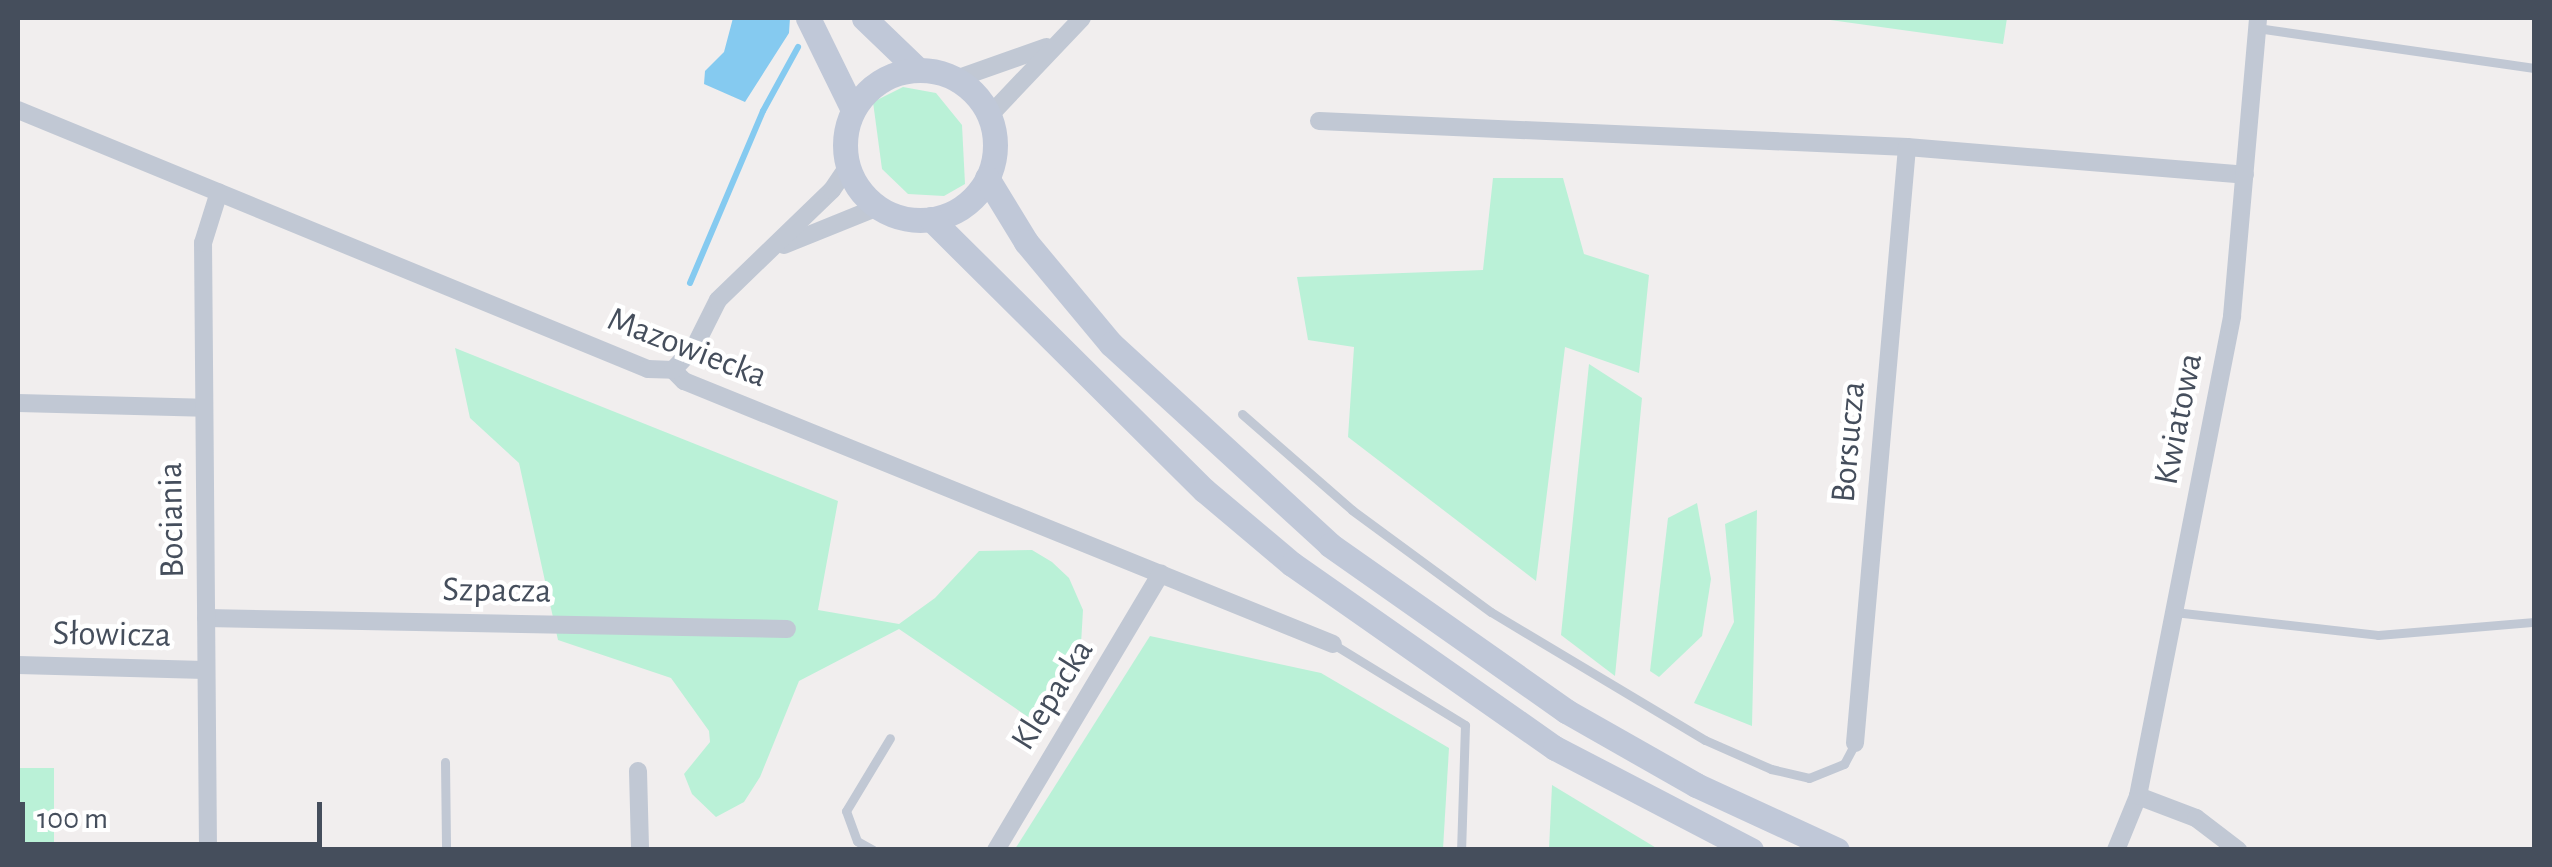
<!DOCTYPE html>
<meta charset="utf-8">
<style>
body{margin:0}
#map{position:relative;width:2552px;height:867px;overflow:hidden;background:#f1eeee;font-family:"Alegreya Sans",sans-serif}
div>[style]{position:absolute}
.green>*{inset:0;background:#baf1d7;transform-origin:0 0}
.water>*{inset:0;background:#85caf0}
.stream>*{height:6px;margin:-3px;padding:0 3px;transform-origin:3px;border-radius:3px;background:#85caf0}
.lane>*{height:9px;margin:-4.5px;padding:0 4.5px;transform-origin:4.5px;border-radius:4.5px;background:#c1c8d4}
.street>*{height:18px;margin:-9px;padding:0 9px;transform-origin:9px;border-radius:9px;background:#c1c8d4}
.secondary>*{height:25px;margin:-12.5px;padding:0 12.5px;transform-origin:12.5px;border-radius:12.5px;background:#c0c8d8}
.secondary>.ring{margin:-12.5px;padding:0;box-sizing:content-box;background:none;border:25px solid #c0c8d8;border-radius:50%}
span{translate:-50% -50%;white-space:nowrap;text-align:center;line-height:1.15;-webkit-text-stroke:9px #fff;paint-order:stroke}
.street-label{font-size:35px;color:#454e5c}
.frame{position:absolute;inset:0;border:20px solid #454e5c;pointer-events:none}
.scale{position:absolute;left:20px;top:802px;width:302px;height:45px;box-sizing:border-box;border:5px solid #454e5c;border-top:0;padding-left:12px;font-size:30px;line-height:35px;white-space:nowrap;color:#454e5c;-webkit-text-stroke:8px #fff;paint-order:stroke}
</style>
<div id="map">
<div class="green">
<div style="clip-path:polygon(1816px 18px,2007px 18px,2003px 44px)"></div>
<div style="clip-path:polygon(903px 87px,936px 93px,962px 125px,965px 184px,944px 196px,908px 194px,882px 169px,873px 102px)"></div>
<div style="clip-path:polygon(1493px 178px,1563px 178px,1584px 254px,1649px 275px,1639px 373px,1565px 347px,1536px 581px,1348px 437px,1354px 347px,1308px 340px,1297px 277px,1483px 270px)"></div>
<div style="clip-path:polygon(455px 348px,838px 501px,818px 610px,899px 624px,935px 598px,979px 551px,1032px 550px,1052px 562px,1069px 578px,1083px 610px,1081px 644px,1040px 725px,899px 629px,799px 681px,760px 777px,744px 802px,716px 817px,692px 794px,684px 774px,710px 742px,709px 731px,671px 678px,558px 640px,519px 463px,470px 418px)"></div>
<div style="clip-path:polygon(1589px 364px,1642px 398px,1615px 676px,1561px 635px)"></div>
<div style="clip-path:polygon(1697px 503px,1711px 579px,1702px 636px,1659px 677px,1650px 671px,1668px 518px)"></div>
<div style="clip-path:polygon(1757px 510px,1752px 726px,1694px 703px,1734px 622px,1725px 524px)"></div>
<div style="clip-path:polygon(1150px 636px,1321px 673px,1449px 748px,1443px 849px,1015px 849px)"></div>
<div style="left:18px;top:768px;width:36px;height:81px"></div>
<div style="clip-path:polygon(1552px 785px,1658px 849px,1549px 849px)"></div>
</div>
<div class="water">
<div style="clip-path:polygon(733px 18px,790px 18px,789px 33px,745px 102px,704px 84px,705px 71px,724px 52px)"></div>
</div>
<div class="stream">
<div style="left:690px;top:283px;width:187px;rotate:-67deg"></div>
<div style="left:763px;top:111px;width:73px;rotate:-61.3deg"></div>
</div>
<div class="lane">
<div style="left:2257px;top:28px;width:280px;rotate:8.2deg"></div>
<div style="left:1242px;top:414px;width:146px;rotate:41.1deg"></div>
<div style="left:1352px;top:510px;width:172px;rotate:36.3deg"></div>
<div style="left:1491px;top:612px;width:249px;rotate:30.9deg"></div>
<div style="left:1705px;top:740px;width:72px;rotate:23.7deg"></div>
<div style="left:1771px;top:769px;width:39px;rotate:13deg"></div>
<div style="left:1809px;top:778px;width:38px;rotate:-22deg"></div>
<div style="left:1844px;top:764px;width:24px;rotate:-62deg"></div>
<div style="left:2174px;top:612px;width:205px;rotate:6.4deg"></div>
<div style="left:2378px;top:635px;width:157px;rotate:-4.8deg"></div>
<div style="left:1333px;top:644px;width:155px;rotate:31.5deg"></div>
<div style="left:1465px;top:725px;width:125px;rotate:91.8deg"></div>
<div style="left:445px;top:762px;width:88px;rotate:89.3deg"></div>
<div style="left:873px;top:850px;width:18px;rotate:-151deg"></div>
<div style="left:857px;top:841px;width:32px;rotate:-110deg"></div>
<div style="left:846px;top:811px;width:85px;rotate:-58.9deg"></div>
</div>
<div class="street">
<div style="left:956px;top:79px;width:96px;rotate:-19.4deg"></div>
<div style="left:18px;top:110px;width:681px;rotate:22.35deg"></div>
<div style="left:648px;top:369px;width:25px;rotate:2deg"></div>
<div style="left:673px;top:370px;width:16px;rotate:45deg"></div>
<div style="left:684px;top:381px;width:700px;rotate:22.06deg"></div>
<div style="left:989px;top:116px;width:135px;rotate:-46.5deg"></div>
<div style="left:1319px;top:121px;width:589px;rotate:2.53deg"></div>
<div style="left:1907px;top:147px;width:339px;rotate:4.7deg"></div>
<div style="left:784px;top:245px;width:101px;rotate:-22deg"></div>
<div style="left:673px;top:370px;width:33px;rotate:-47deg"></div>
<div style="left:695px;top:346px;width:51px;rotate:-63.4deg"></div>
<div style="left:718px;top:300px;width:158px;rotate:-44deg"></div>
<div style="left:832px;top:190px;width:29px;rotate:-56deg"></div>
<div style="left:18px;top:403px;width:185px;rotate:1.5deg"></div>
<div style="left:206px;top:618px;width:581px;rotate:1.08deg"></div>
<div style="left:18px;top:665px;width:187px;rotate:1.5deg"></div>
<div style="left:1855px;top:743px;width:598px;rotate:-85.01deg"></div>
<div style="left:638px;top:771px;width:79px;rotate:88.5deg"></div>
<div style="left:2138px;top:796px;width:62px;rotate:20.8deg"></div>
<div style="left:2196px;top:818px;width:53px;rotate:37.3deg"></div>
<div style="left:208px;top:850px;width:607px;rotate:-90.47deg"></div>
<div style="left:203px;top:243px;width:53px;rotate:-72.6deg"></div>
<div style="left:996px;top:850px;width:322px;rotate:-59.2deg"></div>
<div style="left:2116px;top:850px;width:58px;rotate:-67.8deg"></div>
<div style="left:2138px;top:796px;width:489px;rotate:-78.9deg"></div>
<div style="left:2232px;top:316px;width:299px;rotate:-85deg"></div>
</div>
<div class="secondary">
<div style="left:808px;top:18px;width:102px;rotate:63.9deg"></div>
<div style="left:864px;top:18px;width:74px;rotate:43.9deg"></div>
<div class="ring" style="left:845px;top:70px;width:125px;height:125px"></div>
<div style="left:987px;top:178px;width:75px;rotate:58.6deg"></div>
<div style="left:1026px;top:242px;width:133px;rotate:50.2deg"></div>
<div style="left:1111px;top:344px;width:297px;rotate:42.5deg"></div>
<div style="left:1330px;top:545px;width:289px;rotate:35.1deg"></div>
<div style="left:1566px;top:711px;width:150px;rotate:29.6deg"></div>
<div style="left:1696px;top:785px;width:155px;rotate:24.7deg"></div>
<div style="left:931px;top:219px;width:385px;rotate:44.8deg"></div>
<div style="left:1204px;top:490px;width:115px;rotate:40.1deg"></div>
<div style="left:1292px;top:564px;width:321px;rotate:35deg"></div>
<div style="left:1555px;top:748px;width:221px;rotate:27.5deg"></div>
</div>
<div class="street-label">
<span style="left:687px;top:348px;rotate:21deg">Mazowiecka</span>
<span style="left:2179px;top:419px;rotate:-79deg">Kwiatowa</span>
<span style="left:1849px;top:442px;rotate:-85deg">Borsucza</span>
<span style="left:172px;top:520px;rotate:-91deg">Bociania</span>
<span style="left:497px;top:591px;rotate:1deg">Szpacza</span>
<span style="left:112px;top:635px;rotate:1deg">Słowicza</span>
<span style="left:1053px;top:695px;rotate:-58deg">Klepacka</span>
</div>
<div class="frame"></div>
<div class="scale">100 m</div>
</div>
